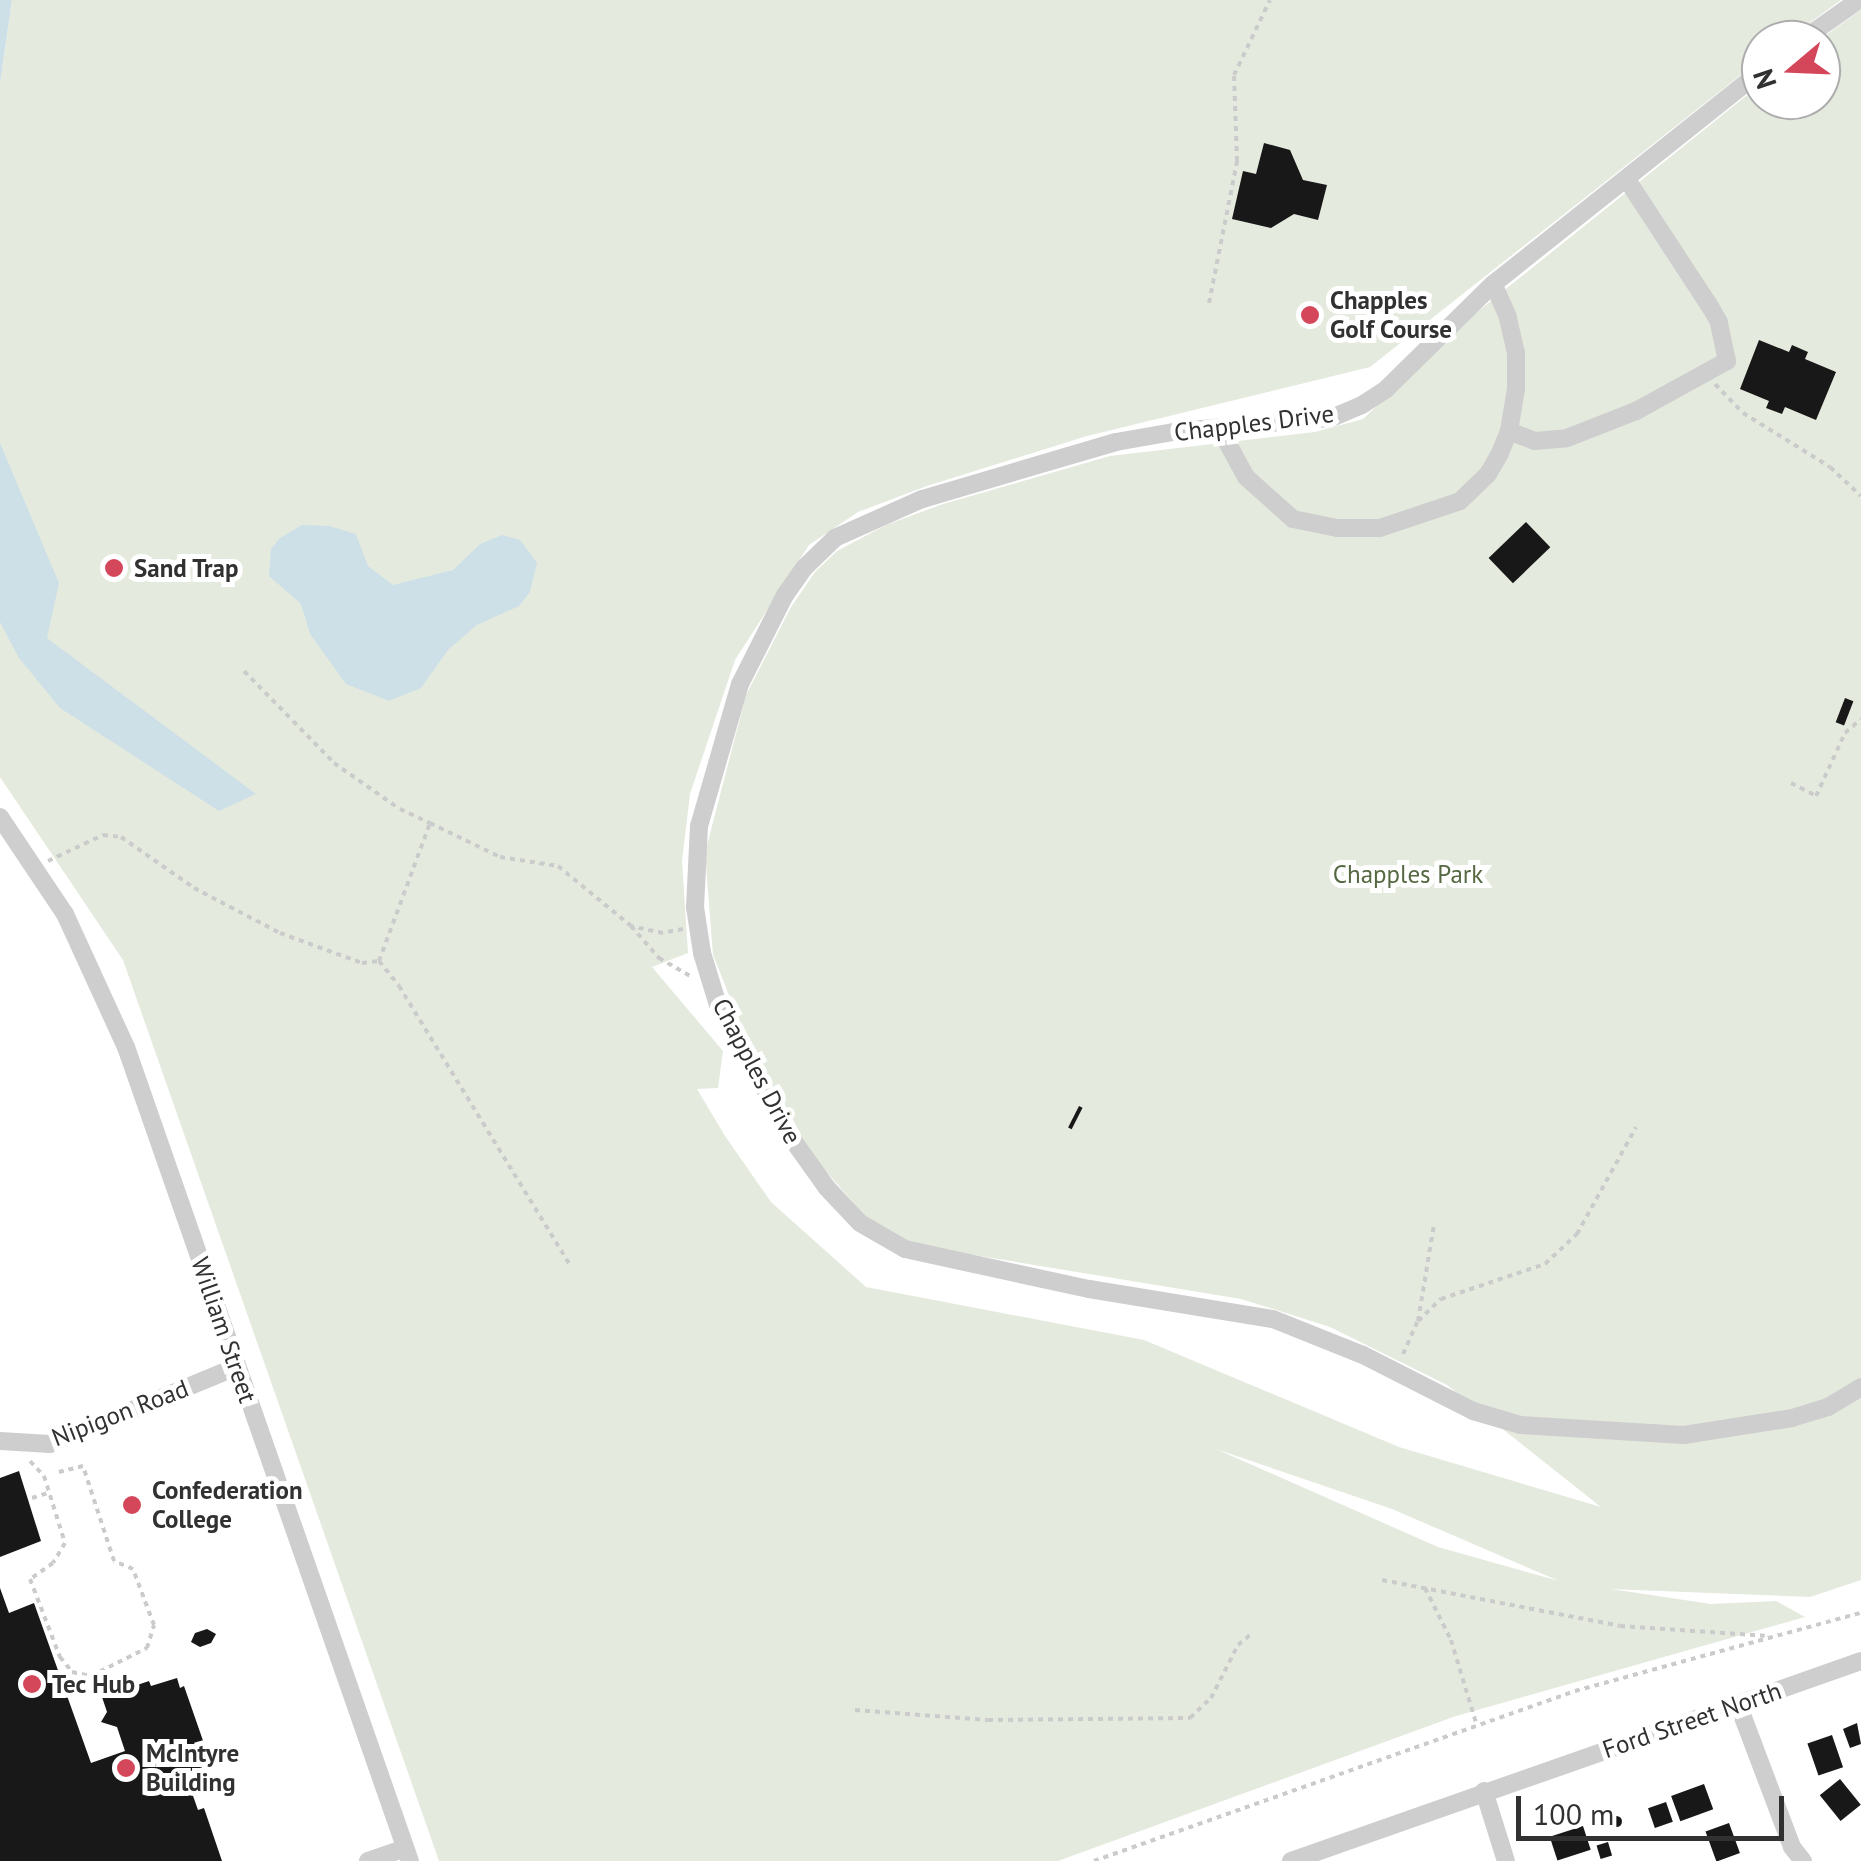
<!DOCTYPE html>
<style>
body{margin:0}
#map{position:relative;width:1861px;height:1861px;overflow:hidden;background:#fff;font-family:"PT Sans",sans-serif}
div>[style]{position:absolute}
.green>*{inset:0;background:#e5eade}
.water>*{inset:0;background:#cde0e8}
.building>*{inset:0;background:#181818;transform-origin:0 0}
.round{border-radius:50%}
.path>*{height:4px;margin-top:-2px;transform-origin:0;background:repeating-linear-gradient(90deg,#cbcbcb 0 5px,transparent 0 10px)}
.minor>*{height:18px;margin:-9px;padding:0 9px;transform-origin:9px;border-radius:9px;background:#cecece}
.dots>*{width:28px;height:28px;translate:-50% -50%;box-sizing:border-box;border:5px solid #fff;border-radius:50%}
span{translate:-50% -50%;white-space:nowrap;text-align:center;line-height:1.15;-webkit-text-stroke:10px #fff;paint-order:stroke}
.poi-label{font-size:25px;color:#313131;font-weight:700}
.left{translate:0 -50%;text-align:left}
.street-label{font-size:25px;color:#313131}
.park-label{font-size:25px;color:#576943}
.north{position:absolute;left:1741px;top:20px;width:100px;height:100px;box-sizing:border-box;background:#fff;border:2px solid #adadad;border-radius:50%;rotate:251deg;font-size:28px;font-weight:700;line-height:40px;text-align:center;color:#313131}
.north::after{content:'';display:block;margin:auto;width:35px;height:45px;background:#d4475b;clip-path:polygon(50% 0,100% 100%,50% 72%,0 100%)}
.scale{position:absolute;left:1516px;top:1796px;width:268px;height:45px;box-sizing:border-box;border:5px solid #313131;border-top:0;padding-left:12px;font-size:30px;line-height:35px;white-space:nowrap;color:#313131;-webkit-text-stroke:8px #fff;paint-order:stroke}
</style>
<div id="map">
<div class="green">
<div style="clip-path:polygon(evenodd,12px 0,1841px 0,1786px 40px,1761px 40px,1761px 59px,1370px 367px,1087px 436px,927px 486px,858px 512px,809px 545px,735px 660px,690px 794px,682px 861px,688px 953px,652px 967px,723px 1051px,718px 1088px,697px 1089px,725px 1136px,771px 1202px,866px 1287px,1144px 1340px,1399px 1447px,1601px 1507px,1447px 1385px,1330px 1327px,1241px 1299px,937px 1249px,893px 1237px,872px 1224px,811px 1154px,749px 1045px,713px 955px,705px 853px,746px 695px,791px 607px,815px 572px,837px 551px,886px 525px,943px 504px,1110px 456px,1315px 432px,1363px 419px,1471px 317px,1761px 84px,1761px 100px,1821px 100px,1819px 40px,1861px 10px,1861px 1580px,1810px 1597px,1611px 1589px,1711px 1604px,1776px 1601px,1805px 1617px,1456px 1716px,1058px 1861px,439px 1861px,123px 960px,0 777px,0 84px,12px 0,1216px 1449px,1392px 1509px,1559px 1581px,1438px 1547px,1216px 1449px)"></div>
</div>
<div class="water">
<div style="clip-path:polygon(0 0,12px 0,0 84px)"></div>
<div style="clip-path:polygon(0 443px,59px 583px,47px 638px,256px 794px,219px 811px,60px 708px,19px 658px,0 622px)"></div>
<div style="clip-path:polygon(302px 525px,329px 526px,356px 534px,368px 566px,393px 585px,453px 570px,480px 544px,502px 535px,520px 540px,537px 563px,530px 592px,519px 606px,477px 625px,448px 650px,421px 688px,389px 701px,346px 684px,310px 634px,301px 604px,269px 576px,271px 549px,280px 538px)"></div>
</div>
<div class="building">
<div style="clip-path:polygon(1264px 143px,1290px 150px,1303px 180px,1327px 185px,1318px 220px,1294px 214px,1271px 228px,1232px 219px,1243px 171px,1256px 174px)"></div>
<div style="clip-path:polygon(1759px 340px,1789px 352px,1792px 345px,1808px 352px,1805px 359px,1836px 372px,1816px 420px,1785px 407px,1782px 414px,1766px 408px,1769px 401px,1740px 389px)"></div>
<div style="left:1526px;top:522px;width:35px;height:52px;rotate:46deg"></div>
<div style="left:1845px;top:698px;width:9px;height:26px;rotate:21deg"></div>
<div style="left:1079px;top:1106px;width:4px;height:24px;rotate:27deg"></div>
<div style="clip-path:polygon(19px 1471px,41px 1541px,0 1557px,0 1478px)"></div>
<div style="clip-path:polygon(0 1588px,9px 1613px,34px 1603px,91px 1763px,125px 1751px,117px 1727px,101px 1722px,107px 1712px,102px 1697px,149px 1681px,151px 1686px,177px 1678px,180px 1688px,184px 1686px,208px 1755px,203px 1757px,206px 1766px,185px 1773px,198px 1810px,204px 1808px,222px 1861px,0 1861px)"></div>
<div style="clip-path:polygon(207px 1629px,216px 1634px,211px 1643px,200px 1647px,191px 1642px,195px 1633px)"></div>
<div style="clip-path:polygon(1857px 1723px,1861px 1744px,1850px 1748px,1843px 1729px)"></div>
<div style="left:1832px;top:1735px;width:34px;height:26px;rotate:71deg"></div>
<div style="left:1840px;top:1779px;width:33px;height:26px;rotate:51deg"></div>
<div style="left:1704px;top:1784px;width:27px;height:35px;rotate:70deg"></div>
<div style="left:1666px;top:1802px;width:21px;height:19px;rotate:71deg"></div>
<div class="round" style="left:1610.5px;top:1815.5px;width:11px;height:11px"></div>
<div style="left:1729px;top:1823px;width:32px;height:25px;rotate:70deg"></div>
<div style="left:1583px;top:1826px;width:25px;height:35px;rotate:72deg"></div>
<div style="left:1608px;top:1842px;width:14px;height:12px;rotate:73deg"></div>
</div>
<div class="path">
<div style="left:1209px;top:303px;width:145px;rotate:-78.8deg"></div>
<div style="left:1237px;top:161px;width:86px;rotate:-92deg"></div>
<div style="left:1234px;top:75px;width:83px;rotate:-64.4deg"></div>
<div style="left:1715px;top:384px;width:40px;rotate:46deg"></div>
<div style="left:1743px;top:413px;width:102px;rotate:31.8deg"></div>
<div style="left:1830px;top:467px;width:42px;rotate:43.1deg"></div>
<div style="left:244px;top:671px;width:129px;rotate:45.6deg"></div>
<div style="left:334px;top:763px;width:80px;rotate:34.9deg"></div>
<div style="left:400px;top:809px;width:33px;rotate:25deg"></div>
<div style="left:1791px;top:783px;width:28px;rotate:27deg"></div>
<div style="left:1816px;top:796px;width:69px;rotate:-65.3deg"></div>
<div style="left:1845px;top:733px;width:21px;rotate:-41deg"></div>
<div style="left:48px;top:861px;width:61px;rotate:-25.3deg"></div>
<div style="left:103px;top:835px;width:18px;rotate:6deg"></div>
<div style="left:121px;top:837px;width:89px;rotate:34.9deg"></div>
<div style="left:194px;top:888px;width:97px;rotate:27.6deg"></div>
<div style="left:280px;top:933px;width:87px;rotate:20.1deg"></div>
<div style="left:362px;top:963px;width:17px;rotate:-7deg"></div>
<div style="left:379px;top:961px;width:147px;rotate:-69.7deg"></div>
<div style="left:430px;top:823px;width:78px;rotate:25.9deg"></div>
<div style="left:500px;top:857px;width:59px;rotate:8.8deg"></div>
<div style="left:558px;top:866px;width:94px;rotate:39.4deg"></div>
<div style="left:683px;top:929px;width:20px;rotate:169deg"></div>
<div style="left:663px;top:933px;width:33px;rotate:-168deg"></div>
<div style="left:631px;top:926px;width:43px;rotate:48.8deg"></div>
<div style="left:659px;top:958px;width:39px;rotate:30deg"></div>
<div style="left:379px;top:961px;width:32px;rotate:51deg"></div>
<div style="left:399px;top:986px;width:327px;rotate:58.5deg"></div>
<div style="left:1418px;top:1321px;width:32px;rotate:-44deg"></div>
<div style="left:1441px;top:1299px;width:110px;rotate:-18.6deg"></div>
<div style="left:1545px;top:1264px;width:44px;rotate:-43.2deg"></div>
<div style="left:1577px;top:1234px;width:122px;rotate:-61.1deg"></div>
<div style="left:1403px;top:1354px;width:36px;rotate:-66deg"></div>
<div style="left:1418px;top:1321px;width:98px;rotate:-80.6deg"></div>
<div style="left:30px;top:1461px;width:21px;rotate:47deg"></div>
<div style="left:44px;top:1476px;width:70px;rotate:72.6deg"></div>
<div style="left:65px;top:1543px;width:23px;rotate:121deg"></div>
<div style="left:53px;top:1563px;width:28px;rotate:145deg"></div>
<div style="left:30px;top:1579px;width:84px;rotate:69deg"></div>
<div style="left:60px;top:1657px;width:19px;rotate:51deg"></div>
<div style="left:72px;top:1672px;width:19px;rotate:12deg"></div>
<div style="left:91px;top:1676px;width:63px;rotate:-26.6deg"></div>
<div style="left:147px;top:1648px;width:24px;rotate:-73deg"></div>
<div style="left:154px;top:1625px;width:60px;rotate:-110.6deg"></div>
<div style="left:133px;top:1569px;width:21px;rotate:-157deg"></div>
<div style="left:114px;top:1561px;width:100px;rotate:-108.1deg"></div>
<div style="left:83px;top:1466px;width:25px;rotate:166deg"></div>
<div style="left:32px;top:1498px;width:16px;rotate:-18deg"></div>
<div style="left:1382px;top:1580px;width:242px;rotate:10.9deg"></div>
<div style="left:1620px;top:1626px;width:145px;rotate:3.9deg"></div>
<div style="left:1425px;top:1588px;width:58px;rotate:63.4deg"></div>
<div style="left:1451px;top:1640px;width:87px;rotate:73.2deg"></div>
<div style="left:855px;top:1710px;width:133px;rotate:4.3deg"></div>
<div style="left:988px;top:1720px;width:202px;rotate:-0.6deg"></div>
<div style="left:1190px;top:1718px;width:29px;rotate:-44deg"></div>
<div style="left:1211px;top:1698px;width:59px;rotate:-63deg"></div>
<div style="left:1238px;top:1645px;width:16px;rotate:-40deg"></div>
<div style="left:1094px;top:1861px;width:510px;rotate:-19.46deg"></div>
<div style="left:1575px;top:1691px;width:296px;rotate:-15.3deg"></div>
</div>
<div class="minor">
<div style="left:1802px;top:40px;width:70px;rotate:-35.1deg"></div>
<div style="left:1761px;top:71px;width:342px;rotate:141.5deg"></div>
<div style="left:1493px;top:284px;width:151px;rotate:135.5deg"></div>
<div style="left:1385px;top:390px;width:27px;rotate:147deg"></div>
<div style="left:1362px;top:405px;width:34px;rotate:157deg"></div>
<div style="left:1331px;top:418px;width:153px;rotate:175.1deg"></div>
<div style="left:1179px;top:431px;width:64px;rotate:170.1deg"></div>
<div style="left:1116px;top:442px;width:202px;rotate:163.6deg"></div>
<div style="left:922px;top:499px;width:95px;rotate:155.9deg"></div>
<div style="left:835px;top:538px;width:43px;rotate:135.9deg"></div>
<div style="left:804px;top:568px;width:33px;rotate:125deg"></div>
<div style="left:785px;top:595px;width:100px;rotate:116.8deg"></div>
<div style="left:740px;top:684px;width:148px;rotate:106.1deg"></div>
<div style="left:699px;top:826px;width:81px;rotate:92.8deg"></div>
<div style="left:695px;top:907px;width:47px;rotate:81.3deg"></div>
<div style="left:702px;top:953px;width:54px;rotate:72.9deg"></div>
<div style="left:718px;top:1005px;width:153px;rotate:61.1deg"></div>
<div style="left:792px;top:1139px;width:60px;rotate:54.5deg"></div>
<div style="left:827px;top:1188px;width:48px;rotate:46.7deg"></div>
<div style="left:860px;top:1223px;width:52px;rotate:30deg"></div>
<div style="left:905px;top:1249px;width:188px;rotate:12.3deg"></div>
<div style="left:1089px;top:1289px;width:186px;rotate:9.3deg"></div>
<div style="left:1273px;top:1319px;width:97px;rotate:21.8deg"></div>
<div style="left:1363px;top:1355px;width:123px;rotate:27deg"></div>
<div style="left:1473px;top:1411px;width:50px;rotate:16.3deg"></div>
<div style="left:1521px;top:1425px;width:163px;rotate:3.5deg"></div>
<div style="left:1684px;top:1435px;width:109px;rotate:-8.9deg"></div>
<div style="left:1792px;top:1418px;width:38px;rotate:-17deg"></div>
<div style="left:1828px;top:1407px;width:39px;rotate:-31deg"></div>
<div style="left:1221px;top:431px;width:52px;rotate:61.5deg"></div>
<div style="left:1246px;top:477px;width:63px;rotate:41.8deg"></div>
<div style="left:1293px;top:519px;width:45px;rotate:11.6deg"></div>
<div style="left:1337px;top:528px;width:43px"></div>
<div style="left:1380px;top:528px;width:84px;rotate:-18.6deg"></div>
<div style="left:1460px;top:501px;width:39px;rotate:-44deg"></div>
<div style="left:1488px;top:474px;width:24px;rotate:-60deg"></div>
<div style="left:1500px;top:453px;width:24px;rotate:-68deg"></div>
<div style="left:1509px;top:431px;width:43px;rotate:-80.5deg"></div>
<div style="left:1516px;top:389px;width:36px;rotate:-90deg"></div>
<div style="left:1516px;top:353px;width:37px;rotate:-103deg"></div>
<div style="left:1508px;top:317px;width:36px;rotate:-114deg"></div>
<div style="left:1509px;top:431px;width:28px;rotate:21deg"></div>
<div style="left:1535px;top:441px;width:32px;rotate:-5deg"></div>
<div style="left:1567px;top:438px;width:74px;rotate:-21.4deg"></div>
<div style="left:1636px;top:411px;width:104px;rotate:-28.8deg"></div>
<div style="left:1727px;top:361px;width:40px;rotate:-102deg"></div>
<div style="left:1719px;top:322px;width:20px;rotate:-120deg"></div>
<div style="left:1709px;top:305px;width:148px;rotate:-123.2deg"></div>
<div style="left:0;top:817px;width:117px;rotate:56.2deg"></div>
<div style="left:65px;top:914px;width:146px;rotate:65.4deg"></div>
<div style="left:126px;top:1047px;width:862px;rotate:70.77deg"></div>
<div style="left:0;top:1441px;width:50px;rotate:3.4deg"></div>
<div style="left:50px;top:1444px;width:201px;rotate:-22.5deg"></div>
<div style="left:1738px;top:1704px;width:153px;rotate:69.3deg"></div>
<div style="left:1792px;top:1847px;width:18px;rotate:52deg"></div>
<div style="left:1484px;top:1791px;width:73px;rotate:72.6deg"></div>
<div style="left:368px;top:1861px;width:39px;rotate:-19deg"></div>
<div style="left:1291px;top:1861px;width:604px;rotate:-19.33deg"></div>
</div>
<div class="dots">
<div style="left:1310px;top:315px;background:#d4475b"></div>
<div style="left:114px;top:568px;background:#d4475b"></div>
<div style="left:132px;top:1505px;background:#d4475b"></div>
<div style="left:32px;top:1684px;background:#d4475b"></div>
<div style="left:126px;top:1768px;background:#d4475b"></div>
</div>
<div class="poi-label">
<span class="left" style="left:1330px;top:315px">Chapples<br>Golf Course</span>
<span class="left" style="left:134px;top:568px">Sand Trap</span>
<span class="left" style="left:152px;top:1505px">Confederation<br>College</span>
<span class="left" style="left:52px;top:1684px">Tec Hub</span>
<span class="left" style="left:146px;top:1768px">McIntyre<br>Building</span>
</div>
<div class="street-label">
<span style="left:1254px;top:423px;rotate:-7deg">Chapples Drive</span>
<span style="left:757px;top:1071px;rotate:62deg">Chapples Drive</span>
<span style="left:224px;top:1330px;rotate:71deg">William Street</span>
<span style="left:120px;top:1413px;rotate:-21deg">Nipigon Road</span>
<span style="left:1692px;top:1720px;rotate:-19deg">Ford Street North</span>
</div>
<div class="park-label">
<span style="left:1408px;top:874px">Chapples Park</span>
</div>
<div class="north">N</div>
<div class="scale">100 m</div>
</div>
